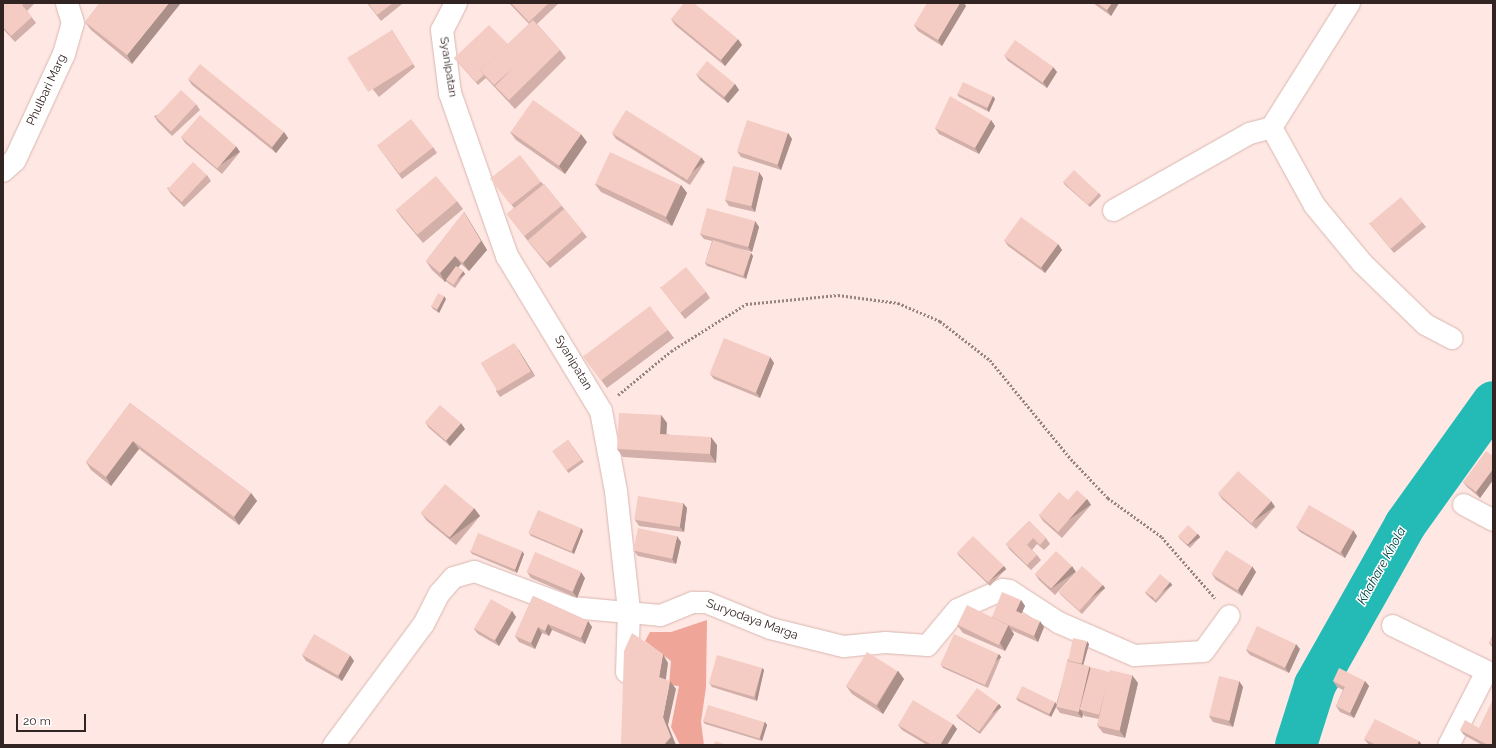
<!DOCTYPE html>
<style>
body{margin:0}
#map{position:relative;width:1496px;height:748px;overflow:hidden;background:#ffe8e4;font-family:Raleway,sans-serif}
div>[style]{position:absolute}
.green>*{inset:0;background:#efa597}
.river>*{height:42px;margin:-21px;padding:0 21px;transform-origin:21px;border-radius:21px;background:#24bab5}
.path>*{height:2.5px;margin-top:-1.25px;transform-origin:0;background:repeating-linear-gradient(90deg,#978481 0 2px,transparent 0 4px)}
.roads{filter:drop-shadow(0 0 1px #d9b6af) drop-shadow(0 0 1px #d9b6af)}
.street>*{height:21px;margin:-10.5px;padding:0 10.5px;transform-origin:10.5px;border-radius:10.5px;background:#fff}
.secondary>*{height:22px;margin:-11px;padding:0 11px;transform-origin:11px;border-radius:11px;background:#fff}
.wall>*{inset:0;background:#d2afa9;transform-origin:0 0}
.shaded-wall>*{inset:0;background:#ab8f89;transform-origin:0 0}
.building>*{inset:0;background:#f4ccc4;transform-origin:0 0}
span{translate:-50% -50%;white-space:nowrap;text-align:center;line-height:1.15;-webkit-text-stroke:3px #fff;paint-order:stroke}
.street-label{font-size:12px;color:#322422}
.water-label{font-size:13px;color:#00403e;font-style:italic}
.frame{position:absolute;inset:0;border:4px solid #322422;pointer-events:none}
.scale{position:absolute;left:16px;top:714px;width:70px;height:18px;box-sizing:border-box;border:2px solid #322422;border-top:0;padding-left:5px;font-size:12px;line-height:14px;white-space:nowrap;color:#322422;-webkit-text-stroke:3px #fff;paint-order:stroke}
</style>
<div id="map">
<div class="green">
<div style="clip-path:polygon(707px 620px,706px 687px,701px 722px,704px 745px,680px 745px,671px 727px,679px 686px,669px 685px,671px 661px,645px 641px,650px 632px,671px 632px)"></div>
</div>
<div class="river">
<div style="left:1296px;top:745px;width:63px;rotate:-72.4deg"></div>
<div style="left:1315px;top:685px;width:184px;rotate:-60.6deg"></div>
<div style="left:1405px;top:525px;width:151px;rotate:-54.4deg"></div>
</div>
<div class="path">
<div style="left:618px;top:395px;width:69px;rotate:-39.7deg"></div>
<div style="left:671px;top:351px;width:89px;rotate:-32.1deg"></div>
<div style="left:746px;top:304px;width:92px;rotate:-5.6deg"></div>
<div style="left:838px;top:295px;width:61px;rotate:7.6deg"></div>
<div style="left:898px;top:303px;width:46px;rotate:23.2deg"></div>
<div style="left:940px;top:321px;width:63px;rotate:38deg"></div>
<div style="left:990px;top:360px;width:128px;rotate:50.7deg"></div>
<div style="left:1071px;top:459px;width:54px;rotate:46.5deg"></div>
<div style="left:1108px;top:498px;width:67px;rotate:35.8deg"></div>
<div style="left:1162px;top:537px;width:81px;rotate:49deg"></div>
</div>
<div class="roads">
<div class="street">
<div style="left:1349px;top:3px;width:146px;rotate:122.2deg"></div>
<div style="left:1271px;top:127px;width:89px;rotate:61.1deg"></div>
<div style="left:1314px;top:205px;width:75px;rotate:50.4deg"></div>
<div style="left:1362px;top:263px;width:88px;rotate:44.1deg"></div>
<div style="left:1425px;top:324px;width:30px;rotate:28deg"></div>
<div style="left:1113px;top:210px;width:156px;rotate:-29.5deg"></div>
<div style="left:1249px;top:133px;width:23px;rotate:-15deg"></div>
<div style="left:1463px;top:504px;width:34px;rotate:28deg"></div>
<div style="left:1392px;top:625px;width:112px;rotate:25.9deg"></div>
<div style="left:333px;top:745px;width:151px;rotate:-53.4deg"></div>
<div style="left:423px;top:624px;width:35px;rotate:-63deg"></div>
<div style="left:439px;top:593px;width:21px;rotate:-49deg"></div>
<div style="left:453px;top:577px;width:22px;rotate:-16deg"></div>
<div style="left:474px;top:571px;width:103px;rotate:20.4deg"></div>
<div style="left:571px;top:607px;width:89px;rotate:5.1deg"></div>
<div style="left:660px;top:615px;width:35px;rotate:-22deg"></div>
<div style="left:692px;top:602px;width:14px"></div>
<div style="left:706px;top:602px;width:69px;rotate:22.1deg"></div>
<div style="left:770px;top:628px;width:75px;rotate:13.9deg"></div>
<div style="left:843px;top:646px;width:42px;rotate:-5.4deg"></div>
<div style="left:885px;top:642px;width:42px;rotate:4.1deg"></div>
<div style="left:927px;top:645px;width:47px;rotate:-50.2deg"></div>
<div style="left:957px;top:609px;width:49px;rotate:-24deg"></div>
<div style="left:1002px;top:589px;width:7px;rotate:8deg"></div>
<div style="left:1009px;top:590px;width:59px;rotate:33.1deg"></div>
<div style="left:1058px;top:622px;width:83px;rotate:23.5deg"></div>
<div style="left:1134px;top:655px;width:69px;rotate:-3.3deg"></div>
<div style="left:1203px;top:651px;width:44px;rotate:-54.2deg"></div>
<div style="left:1448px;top:745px;width:83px;rotate:-62.8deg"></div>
</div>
<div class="secondary">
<div style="left:456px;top:3px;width:30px;rotate:117deg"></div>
<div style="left:442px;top:30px;width:64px;rotate:82.8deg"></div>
<div style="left:450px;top:93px;width:173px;rotate:70.7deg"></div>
<div style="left:507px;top:256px;width:181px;rotate:58.8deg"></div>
<div style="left:601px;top:411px;width:81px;rotate:79.4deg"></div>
<div style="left:616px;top:491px;width:120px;rotate:83.8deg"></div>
<div style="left:629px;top:610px;width:62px;rotate:91.8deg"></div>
<div style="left:3px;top:171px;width:16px;rotate:-43deg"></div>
<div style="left:15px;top:160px;width:117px;rotate:-65.2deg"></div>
<div style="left:64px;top:54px;width:32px;rotate:-74deg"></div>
<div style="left:73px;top:23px;width:21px;rotate:-107deg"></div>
</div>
</div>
<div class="wall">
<div style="clip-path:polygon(3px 3px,35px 3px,27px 11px,36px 23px,15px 42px,3px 29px)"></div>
<div style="clip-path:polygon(100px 3px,132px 64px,91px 30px,85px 22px)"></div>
<div style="clip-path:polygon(367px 3px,402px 3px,402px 4px,381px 21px)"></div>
<div style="clip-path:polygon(509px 3px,559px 3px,537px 24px,560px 50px,566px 58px,515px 109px,486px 78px,478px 85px,454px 58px,508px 44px,529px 24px)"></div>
<div style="clip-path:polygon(1093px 3px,1119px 3px,1111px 16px)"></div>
<div style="clip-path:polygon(966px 6px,942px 46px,918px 31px,914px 25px)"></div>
<div style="clip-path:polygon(671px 19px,742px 45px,725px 66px,675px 25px)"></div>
<div style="clip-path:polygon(392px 30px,415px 67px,379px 97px,353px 65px)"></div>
<div style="clip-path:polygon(1004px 55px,1053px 67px,1057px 72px,1047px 88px,1008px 61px)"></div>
<div style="clip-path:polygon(696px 74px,735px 84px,739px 90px,728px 103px,700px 80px)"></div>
<div style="clip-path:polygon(188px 79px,284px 132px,288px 138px,276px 153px,192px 85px)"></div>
<div style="clip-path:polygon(957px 94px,993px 96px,995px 99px,989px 112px,959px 97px)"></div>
<div style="clip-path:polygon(196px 104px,200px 110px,172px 136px,158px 122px,154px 116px)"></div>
<div style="clip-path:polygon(991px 120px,995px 126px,979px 154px,939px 134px,935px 128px)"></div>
<div style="clip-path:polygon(510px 132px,587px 142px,565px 174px,516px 140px)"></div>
<div style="clip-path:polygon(612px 133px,705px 162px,690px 185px,616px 139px)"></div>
<div style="clip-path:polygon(788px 133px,792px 139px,781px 170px,741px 157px,737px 151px)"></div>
<div style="clip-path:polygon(181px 137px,240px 152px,222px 174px,185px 143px)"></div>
<div style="clip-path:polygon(377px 145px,433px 147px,437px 153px,402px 179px)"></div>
<div style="clip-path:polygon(207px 175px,211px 181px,184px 207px,171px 194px,167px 188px)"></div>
<div style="clip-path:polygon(763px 178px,755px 212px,729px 206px,725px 200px)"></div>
<div style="clip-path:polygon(491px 179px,541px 182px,544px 185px,544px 184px,587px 237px,550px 268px,531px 245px,507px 214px,514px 208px)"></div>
<div style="clip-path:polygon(1063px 182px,1099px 193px,1101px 196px,1090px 207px,1065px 185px)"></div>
<div style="clip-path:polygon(595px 184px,681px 185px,687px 193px,672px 226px,601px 192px)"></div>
<div style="clip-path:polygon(457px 201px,463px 209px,423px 243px,402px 218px,396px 210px)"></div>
<div style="clip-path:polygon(464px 212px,469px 220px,487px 250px,469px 271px,461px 264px,458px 267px,463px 271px,465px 274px,455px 288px,448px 283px,446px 281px,445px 282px,432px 270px,426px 261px)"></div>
<div style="clip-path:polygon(755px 221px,759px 227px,752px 252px,734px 247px,751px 253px,753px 256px,746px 279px,707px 266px,705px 263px,712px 241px,704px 239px,700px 234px)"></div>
<div style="clip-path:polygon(1422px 222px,1426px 227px,1394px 253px,1369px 223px)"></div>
<div style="clip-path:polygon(1004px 240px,1058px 244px,1062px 250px,1045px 273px,1008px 246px)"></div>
<div style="clip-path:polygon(660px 287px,706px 292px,710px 298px,685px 319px)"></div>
<div style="clip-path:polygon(446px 299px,439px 313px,433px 309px,431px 306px)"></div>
<div style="clip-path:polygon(668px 330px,674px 338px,607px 388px,583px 356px)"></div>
<div style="clip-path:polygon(518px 349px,535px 376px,500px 397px,496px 391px)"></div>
<div style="clip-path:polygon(770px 357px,774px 363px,760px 398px,714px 379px,710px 374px)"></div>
<div style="clip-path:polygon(130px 403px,251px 493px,257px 501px,239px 525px,139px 449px,111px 486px,91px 470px,86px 462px)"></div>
<div style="clip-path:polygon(661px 415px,667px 423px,666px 434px,717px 445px,716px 463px,623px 457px,617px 449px)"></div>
<div style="clip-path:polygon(425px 422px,465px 429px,450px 446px,429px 428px)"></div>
<div style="left:568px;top:440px;width:27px;height:19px;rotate:54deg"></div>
<div style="clip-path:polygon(1493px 456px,1493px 480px,1480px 498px,1467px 487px,1463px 482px)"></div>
<div style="clip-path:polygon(1218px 493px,1271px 501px,1275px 507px,1256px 529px,1222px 499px)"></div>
<div style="clip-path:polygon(1087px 499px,1091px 505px,1062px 538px,1043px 521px,1039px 515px,1068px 500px)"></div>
<div style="clip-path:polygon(683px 503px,687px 508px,684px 532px,639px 526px,635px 520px)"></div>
<div style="clip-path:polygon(474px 508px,480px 516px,456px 545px,427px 521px,421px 513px)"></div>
<div style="clip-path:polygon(1029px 521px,1046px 538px,1050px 544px,1044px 550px,1037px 544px,1032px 550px,1037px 555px,1041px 560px,1031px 570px,1010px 550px,1006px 544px)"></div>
<div style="clip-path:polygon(1296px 527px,1357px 536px,1345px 558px,1300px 532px)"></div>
<div style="clip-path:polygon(581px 528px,583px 531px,574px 554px,531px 536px,529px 533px)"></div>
<div style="clip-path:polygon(1198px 534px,1200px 537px,1190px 548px,1180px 539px,1178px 536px)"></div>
<div style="clip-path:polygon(681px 542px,676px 564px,638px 556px,634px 551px)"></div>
<div style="clip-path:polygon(470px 551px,522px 551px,524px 554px,517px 573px,472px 554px)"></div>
<div style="clip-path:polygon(957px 553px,1006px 569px,990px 586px,959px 556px)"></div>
<div style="clip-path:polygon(527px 572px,585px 578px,577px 598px,531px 578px)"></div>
<div style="clip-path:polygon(1076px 572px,1055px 595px,1039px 580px,1035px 574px)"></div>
<div style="clip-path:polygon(1256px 572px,1242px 596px,1216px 580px,1212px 574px)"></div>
<div style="clip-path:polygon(1170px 582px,1172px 585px,1156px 603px,1147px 595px,1145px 592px)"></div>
<div style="clip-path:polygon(1105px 588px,1082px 614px,1061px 595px,1059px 592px)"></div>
<div style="clip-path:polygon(533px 596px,588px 621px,592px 627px,585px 644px,552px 630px,549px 636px,542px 633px,535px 649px,519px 642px,515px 636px)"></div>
<div style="clip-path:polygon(1021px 600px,1025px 606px,1021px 614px,1044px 627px,1038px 642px,1011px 630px,1014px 634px,1005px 651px,963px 633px,957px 625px,992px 617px)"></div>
<div style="clip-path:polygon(512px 611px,516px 617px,499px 646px,478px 634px,474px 629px)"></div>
<div style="clip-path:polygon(1493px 634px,1493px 648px,1489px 643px)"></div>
<div style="clip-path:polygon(1089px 644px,1083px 665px,1090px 668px,1138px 683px,1125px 738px,1103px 733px,1097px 725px,1099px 719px,1084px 716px,1083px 714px,1082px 718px,1060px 713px,1056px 707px,1051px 717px,1018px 701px,1016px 698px,1055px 702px,1056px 705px,1068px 661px,1067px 660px)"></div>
<div style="clip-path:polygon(1300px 649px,1289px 673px,1250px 655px,1246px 650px)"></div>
<div style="clip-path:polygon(302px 655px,354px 661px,342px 681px,306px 661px)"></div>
<div style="clip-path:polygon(1001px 657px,988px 688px,943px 668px,941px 665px)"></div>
<div style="clip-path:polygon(762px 668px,764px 670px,757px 701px,712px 687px,710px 684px)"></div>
<div style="clip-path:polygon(898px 671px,904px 679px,883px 714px,852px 694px,846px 686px)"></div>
<div style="clip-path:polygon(1239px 681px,1243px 687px,1233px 727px,1213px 722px,1209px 716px)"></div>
<div style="clip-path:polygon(1333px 681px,1365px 681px,1369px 686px,1354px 718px,1340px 712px,1336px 706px,1343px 690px,1337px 687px)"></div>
<div style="clip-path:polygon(999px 704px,1001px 707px,980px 734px,958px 718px,956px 715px)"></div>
<div style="clip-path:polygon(703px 721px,765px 722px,767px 725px,762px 741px,705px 724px)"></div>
<div style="clip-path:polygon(953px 724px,957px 729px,947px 745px,927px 745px,902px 730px,898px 725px)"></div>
<div style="clip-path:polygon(1460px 730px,1493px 745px,1482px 745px,1464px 735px)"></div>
<div style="clip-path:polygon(1364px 739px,1419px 741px,1422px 745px,1369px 745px)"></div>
</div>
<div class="shaded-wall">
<div style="clip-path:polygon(169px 3px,181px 3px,132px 64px,127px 55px)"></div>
<div style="clip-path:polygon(960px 3px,964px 3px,966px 6px,942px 46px,938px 40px)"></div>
<div style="clip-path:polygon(1112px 3px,1119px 3px,1111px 16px,1107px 10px)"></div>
<div style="clip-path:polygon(738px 39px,742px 45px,725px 66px,721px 60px)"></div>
<div style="clip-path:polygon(1053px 67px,1057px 72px,1047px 88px,1043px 82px)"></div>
<div style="clip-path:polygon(735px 84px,739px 90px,728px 103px,724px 98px)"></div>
<div style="clip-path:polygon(993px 96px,995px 99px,989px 112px,987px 109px)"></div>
<div style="clip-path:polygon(991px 120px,995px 126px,979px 154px,975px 148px)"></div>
<div style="clip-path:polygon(284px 132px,288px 138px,276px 153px,272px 148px)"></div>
<div style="clip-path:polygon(788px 133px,792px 139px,781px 170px,777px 164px)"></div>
<div style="clip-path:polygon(581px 134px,587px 142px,565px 174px,559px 166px)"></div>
<div style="left:236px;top:146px;width:7px;height:28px;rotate:56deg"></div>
<div style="left:701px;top:157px;width:6px;height:27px;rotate:51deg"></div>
<div style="clip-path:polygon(759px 172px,763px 178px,755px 212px,751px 206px)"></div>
<div style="clip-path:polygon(681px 185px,687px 193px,672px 226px,666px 218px)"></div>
<div style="clip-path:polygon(464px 212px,469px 220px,487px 250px,469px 271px,463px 263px)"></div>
<div style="clip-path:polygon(755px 221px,759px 227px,752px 252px,748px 247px)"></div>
<div style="clip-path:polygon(1058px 244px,1062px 250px,1045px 273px,1041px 267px)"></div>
<div style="clip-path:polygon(751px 253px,753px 256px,746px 279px,744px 276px)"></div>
<div style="clip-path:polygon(455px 256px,461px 264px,445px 282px,440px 273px)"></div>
<div style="left:463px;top:271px;width:4px;height:17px;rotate:56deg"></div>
<div style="clip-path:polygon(444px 296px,446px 299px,439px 313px,437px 310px)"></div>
<div style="clip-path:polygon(514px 343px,518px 349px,535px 376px,531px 371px)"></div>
<div style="clip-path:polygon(770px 357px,774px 363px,760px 398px,756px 392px)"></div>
<div style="clip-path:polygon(661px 415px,667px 423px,666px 442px,660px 434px)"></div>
<div style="clip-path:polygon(461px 423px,465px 429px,450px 446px,446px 440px)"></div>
<div style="clip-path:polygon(711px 437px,717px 445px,716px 463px,710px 454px)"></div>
<div style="clip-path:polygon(133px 441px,139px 449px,111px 486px,106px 477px)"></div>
<div style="clip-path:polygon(1493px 469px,1493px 480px,1480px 498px,1476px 492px)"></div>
<div style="clip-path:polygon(251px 493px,257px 501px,239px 525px,234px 517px)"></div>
<div style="left:1087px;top:499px;width:7px;height:44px;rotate:56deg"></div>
<div style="left:1271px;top:501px;width:7px;height:29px;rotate:56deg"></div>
<div style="clip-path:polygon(683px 503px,687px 508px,684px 532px,680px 527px)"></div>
<div style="left:474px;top:508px;width:10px;height:38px;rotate:53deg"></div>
<div style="clip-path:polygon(581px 528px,583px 531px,574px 554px,572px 551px)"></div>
<div style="clip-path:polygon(1353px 530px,1357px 536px,1345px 558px,1341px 552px)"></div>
<div style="left:1198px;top:534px;width:4px;height:15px;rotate:56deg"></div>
<div style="clip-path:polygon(677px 536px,681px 542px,676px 564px,672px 559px)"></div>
<div style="clip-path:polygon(522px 551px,524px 554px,517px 573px,515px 570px)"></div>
<div style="left:1004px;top:566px;width:4px;height:23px;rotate:56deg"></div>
<div style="left:1072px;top:566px;width:7px;height:31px;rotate:56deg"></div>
<div style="clip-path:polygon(1252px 566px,1256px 572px,1242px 596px,1238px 590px)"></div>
<div style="clip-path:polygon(581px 572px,585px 578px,577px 598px,573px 592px)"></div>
<div style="left:1170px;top:582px;width:4px;height:24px;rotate:56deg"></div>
<div style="left:1103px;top:585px;width:4px;height:35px;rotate:56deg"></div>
<div style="clip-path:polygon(1021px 600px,1025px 606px,1020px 617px,1016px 611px)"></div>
<div style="clip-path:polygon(512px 611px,516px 617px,499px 646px,495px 640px)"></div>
<div style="clip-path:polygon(588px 621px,592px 627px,585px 644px,581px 638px)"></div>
<div style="clip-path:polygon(1040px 621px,1044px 627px,1038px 642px,1034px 636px)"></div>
<div style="clip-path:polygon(548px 624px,552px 630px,549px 636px,545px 631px)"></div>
<div style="clip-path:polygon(1008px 625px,1014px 634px,1005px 651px,1000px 643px)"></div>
<div style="clip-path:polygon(538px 627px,542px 633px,535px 649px,531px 643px)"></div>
<div style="clip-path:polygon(1087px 641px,1089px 644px,1083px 666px,1081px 663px)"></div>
<div style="clip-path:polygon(1296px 644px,1300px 649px,1289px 673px,1285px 668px)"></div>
<div style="clip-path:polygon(663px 654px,668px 663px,665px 686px,659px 677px)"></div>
<div style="left:999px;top:654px;width:4px;height:34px;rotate:56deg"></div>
<div style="clip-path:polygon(350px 655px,354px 661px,342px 681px,338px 676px)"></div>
<div style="clip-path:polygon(1089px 666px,1093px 672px,1081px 710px,1083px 714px,1082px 718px,1078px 713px)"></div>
<div style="clip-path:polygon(762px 668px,764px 670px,757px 701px,755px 698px)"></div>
<div style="clip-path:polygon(898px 671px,904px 679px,883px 714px,877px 706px)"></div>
<div style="clip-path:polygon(1132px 675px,1138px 683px,1125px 738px,1119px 730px)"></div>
<div style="clip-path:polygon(670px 681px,676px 689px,668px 725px,676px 745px,664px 745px,663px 717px)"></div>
<div style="clip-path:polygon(1239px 681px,1243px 687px,1233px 727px,1229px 722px)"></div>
<div style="clip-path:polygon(1365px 681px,1369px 686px,1354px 718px,1350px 713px)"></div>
<div style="clip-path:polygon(1055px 702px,1057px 705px,1051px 717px,1049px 714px)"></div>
<div style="left:999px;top:704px;width:4px;height:34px;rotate:56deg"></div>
<div style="clip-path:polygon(765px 722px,767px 725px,762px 741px,760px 738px)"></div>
<div style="clip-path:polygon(953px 724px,957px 729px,947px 745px,940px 745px)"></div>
<div style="clip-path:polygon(1419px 741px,1422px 745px,1417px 745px)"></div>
</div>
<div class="building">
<div style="clip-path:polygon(3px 3px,25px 3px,22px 5px,32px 17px,11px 36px,3px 27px)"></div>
<div style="clip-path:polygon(100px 3px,169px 3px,127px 55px,85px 22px)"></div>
<div style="clip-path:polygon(368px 3px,393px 3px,377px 15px)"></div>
<div style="clip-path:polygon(511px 3px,549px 3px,529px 22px)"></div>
<div style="clip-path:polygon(684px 3px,694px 3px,738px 39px,721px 60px,671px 19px)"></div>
<div style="clip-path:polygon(927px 3px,960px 3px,938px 40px,914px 25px)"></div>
<div style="clip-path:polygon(1097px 3px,1112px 3px,1107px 10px)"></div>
<div style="clip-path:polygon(533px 20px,560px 50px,509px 100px,495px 86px,514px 67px,494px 85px,480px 70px)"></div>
<div style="clip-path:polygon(489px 25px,508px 44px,480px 70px,484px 75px,476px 82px,454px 58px)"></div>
<div style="left:392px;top:30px;width:40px;height:53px;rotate:58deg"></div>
<div style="left:1015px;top:40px;width:47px;height:19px;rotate:35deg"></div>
<div style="left:707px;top:61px;width:36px;height:17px;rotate:39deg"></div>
<div style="left:200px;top:64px;width:108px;height:19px;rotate:39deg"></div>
<div style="left:963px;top:82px;width:33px;height:13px;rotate:25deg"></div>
<div style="left:181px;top:90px;width:21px;height:37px;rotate:43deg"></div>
<div style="clip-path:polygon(950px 96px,991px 120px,975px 148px,935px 128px)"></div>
<div style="left:533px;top:100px;width:59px;height:39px;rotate:35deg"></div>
<div style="left:626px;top:110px;width:89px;height:27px;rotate:32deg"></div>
<div style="left:200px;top:115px;width:48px;height:29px;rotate:41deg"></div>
<div style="left:411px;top:119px;width:36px;height:43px;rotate:52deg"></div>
<div style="left:747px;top:120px;width:43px;height:33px;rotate:18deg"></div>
<div style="left:610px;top:152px;width:78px;height:35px;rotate:25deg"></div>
<div style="left:520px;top:155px;width:34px;height:38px;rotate:52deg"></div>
<div style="left:193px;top:162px;width:19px;height:37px;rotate:43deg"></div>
<div style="left:733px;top:166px;width:27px;height:35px;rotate:13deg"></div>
<div style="left:1074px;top:170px;width:34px;height:16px;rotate:43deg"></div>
<div style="left:436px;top:176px;width:33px;height:52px;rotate:50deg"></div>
<div style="left:544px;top:184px;width:28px;height:48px;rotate:51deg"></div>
<div style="left:1401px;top:197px;width:33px;height:41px;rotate:50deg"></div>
<div style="left:707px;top:208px;width:50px;height:27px;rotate:15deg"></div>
<div style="left:564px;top:209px;width:29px;height:48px;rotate:49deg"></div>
<div style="clip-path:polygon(464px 212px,481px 241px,463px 263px,455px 256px,440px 273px,426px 261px)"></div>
<div style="left:1021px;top:217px;width:46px;height:29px;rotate:36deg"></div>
<div style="left:713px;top:240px;width:40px;height:24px;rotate:19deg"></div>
<div style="left:456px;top:266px;width:9px;height:17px;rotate:36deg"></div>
<div style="left:686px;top:267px;width:32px;height:33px;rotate:51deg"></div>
<div style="left:438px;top:293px;width:7px;height:15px;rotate:27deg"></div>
<div style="left:650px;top:306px;width:30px;height:84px;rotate:53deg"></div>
<div style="left:724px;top:338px;width:50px;height:39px;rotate:22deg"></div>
<div style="left:514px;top:343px;width:33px;height:39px;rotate:59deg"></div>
<div style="clip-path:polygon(130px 403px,251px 493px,234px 517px,133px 441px,106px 477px,86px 462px)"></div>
<div style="left:440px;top:405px;width:28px;height:23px;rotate:41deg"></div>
<div style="clip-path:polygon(619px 413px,661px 415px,660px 434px,711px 437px,710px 454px,617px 449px)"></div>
<div style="left:568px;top:440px;width:24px;height:19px;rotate:55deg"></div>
<div style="clip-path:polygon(1486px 451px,1493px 456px,1493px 469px,1476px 492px,1463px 482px)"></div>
<div style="left:1238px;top:471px;width:45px;height:30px;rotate:42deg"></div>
<div style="left:445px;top:484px;width:38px;height:38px;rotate:40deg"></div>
<div style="clip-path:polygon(1077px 490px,1087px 499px,1058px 532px,1039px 515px,1059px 492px,1068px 500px)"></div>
<div style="left:638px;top:496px;width:46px;height:24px;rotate:9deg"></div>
<div style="left:1309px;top:505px;width:51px;height:26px;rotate:30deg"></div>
<div style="left:538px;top:510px;width:47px;height:25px;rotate:23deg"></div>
<div style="clip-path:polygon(1029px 521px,1046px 538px,1040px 545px,1033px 538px,1027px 545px,1037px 555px,1027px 565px,1006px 544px)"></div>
<div style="left:1188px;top:525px;width:13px;height:15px;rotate:42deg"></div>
<div style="left:638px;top:528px;width:40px;height:23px;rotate:12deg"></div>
<div style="left:478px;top:533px;width:48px;height:20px;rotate:22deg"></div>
<div style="left:973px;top:536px;width:43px;height:23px;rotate:44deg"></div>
<div style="left:1226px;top:550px;width:31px;height:28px;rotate:32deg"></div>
<div style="left:1056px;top:551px;width:22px;height:31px;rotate:43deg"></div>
<div style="left:535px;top:552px;width:50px;height:22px;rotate:23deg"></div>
<div style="left:1082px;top:566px;width:28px;height:35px;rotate:42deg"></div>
<div style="left:1160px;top:574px;width:13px;height:23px;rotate:39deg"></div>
<div style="clip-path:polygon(1002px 592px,1021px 600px,1016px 611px,1040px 621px,1034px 636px,1004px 623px,992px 617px)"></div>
<div style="clip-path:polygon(533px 596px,588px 621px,581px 638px,548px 624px,545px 631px,538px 627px,531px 643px,515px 636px)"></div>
<div style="left:491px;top:599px;width:24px;height:34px;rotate:30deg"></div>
<div style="left:967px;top:605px;width:46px;height:22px;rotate:26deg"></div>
<div style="left:1257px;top:626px;width:43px;height:26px;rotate:25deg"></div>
<div style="clip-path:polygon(632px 633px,663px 654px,659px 677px,670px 681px,663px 717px,671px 737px,664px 745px,621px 745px,624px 651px)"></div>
<div style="left:314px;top:634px;width:42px;height:24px;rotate:30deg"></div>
<div style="left:954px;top:634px;width:49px;height:34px;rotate:24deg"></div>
<div style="clip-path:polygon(1493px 634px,1493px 645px,1489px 643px)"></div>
<div style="left:1073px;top:638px;width:14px;height:23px;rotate:12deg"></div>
<div style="left:867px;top:652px;width:36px;height:40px;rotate:32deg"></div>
<div style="left:717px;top:655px;width:47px;height:30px;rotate:16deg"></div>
<div style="left:1067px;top:661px;width:23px;height:47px;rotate:13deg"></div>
<div style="left:1091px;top:667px;width:20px;height:44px;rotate:15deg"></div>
<div style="clip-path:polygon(1339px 668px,1365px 681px,1350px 713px,1336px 706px,1345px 687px,1333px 681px)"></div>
<div style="left:1110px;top:670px;width:23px;height:57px;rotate:13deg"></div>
<div style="left:1219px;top:676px;width:21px;height:41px;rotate:14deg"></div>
<div style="left:1022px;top:686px;width:37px;height:13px;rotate:26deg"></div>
<div style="left:977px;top:688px;width:27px;height:34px;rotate:36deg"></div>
<div style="clip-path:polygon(1493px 699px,1493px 745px,1488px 745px,1460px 730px,1465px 720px,1479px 728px)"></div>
<div style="clip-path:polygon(913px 700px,953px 724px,940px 745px,932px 745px,898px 725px)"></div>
<div style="left:708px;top:705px;width:59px;height:17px;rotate:17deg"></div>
<div style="clip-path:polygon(1375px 719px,1419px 741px,1417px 745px,1376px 745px,1364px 739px)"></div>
<div style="clip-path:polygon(715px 741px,727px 745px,714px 745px)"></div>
</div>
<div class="street-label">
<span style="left:448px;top:67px;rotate:81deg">Syanipatan</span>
<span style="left:47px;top:90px;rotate:-65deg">Phulbari Marg</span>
<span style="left:573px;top:363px;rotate:59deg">Syanipatan</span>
<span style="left:752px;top:620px;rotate:20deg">Suryodaya Marga</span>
</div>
<div class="water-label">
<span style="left:1382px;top:566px;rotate:-61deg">Khahare Khola</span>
</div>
<div class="frame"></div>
<div class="scale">20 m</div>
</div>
